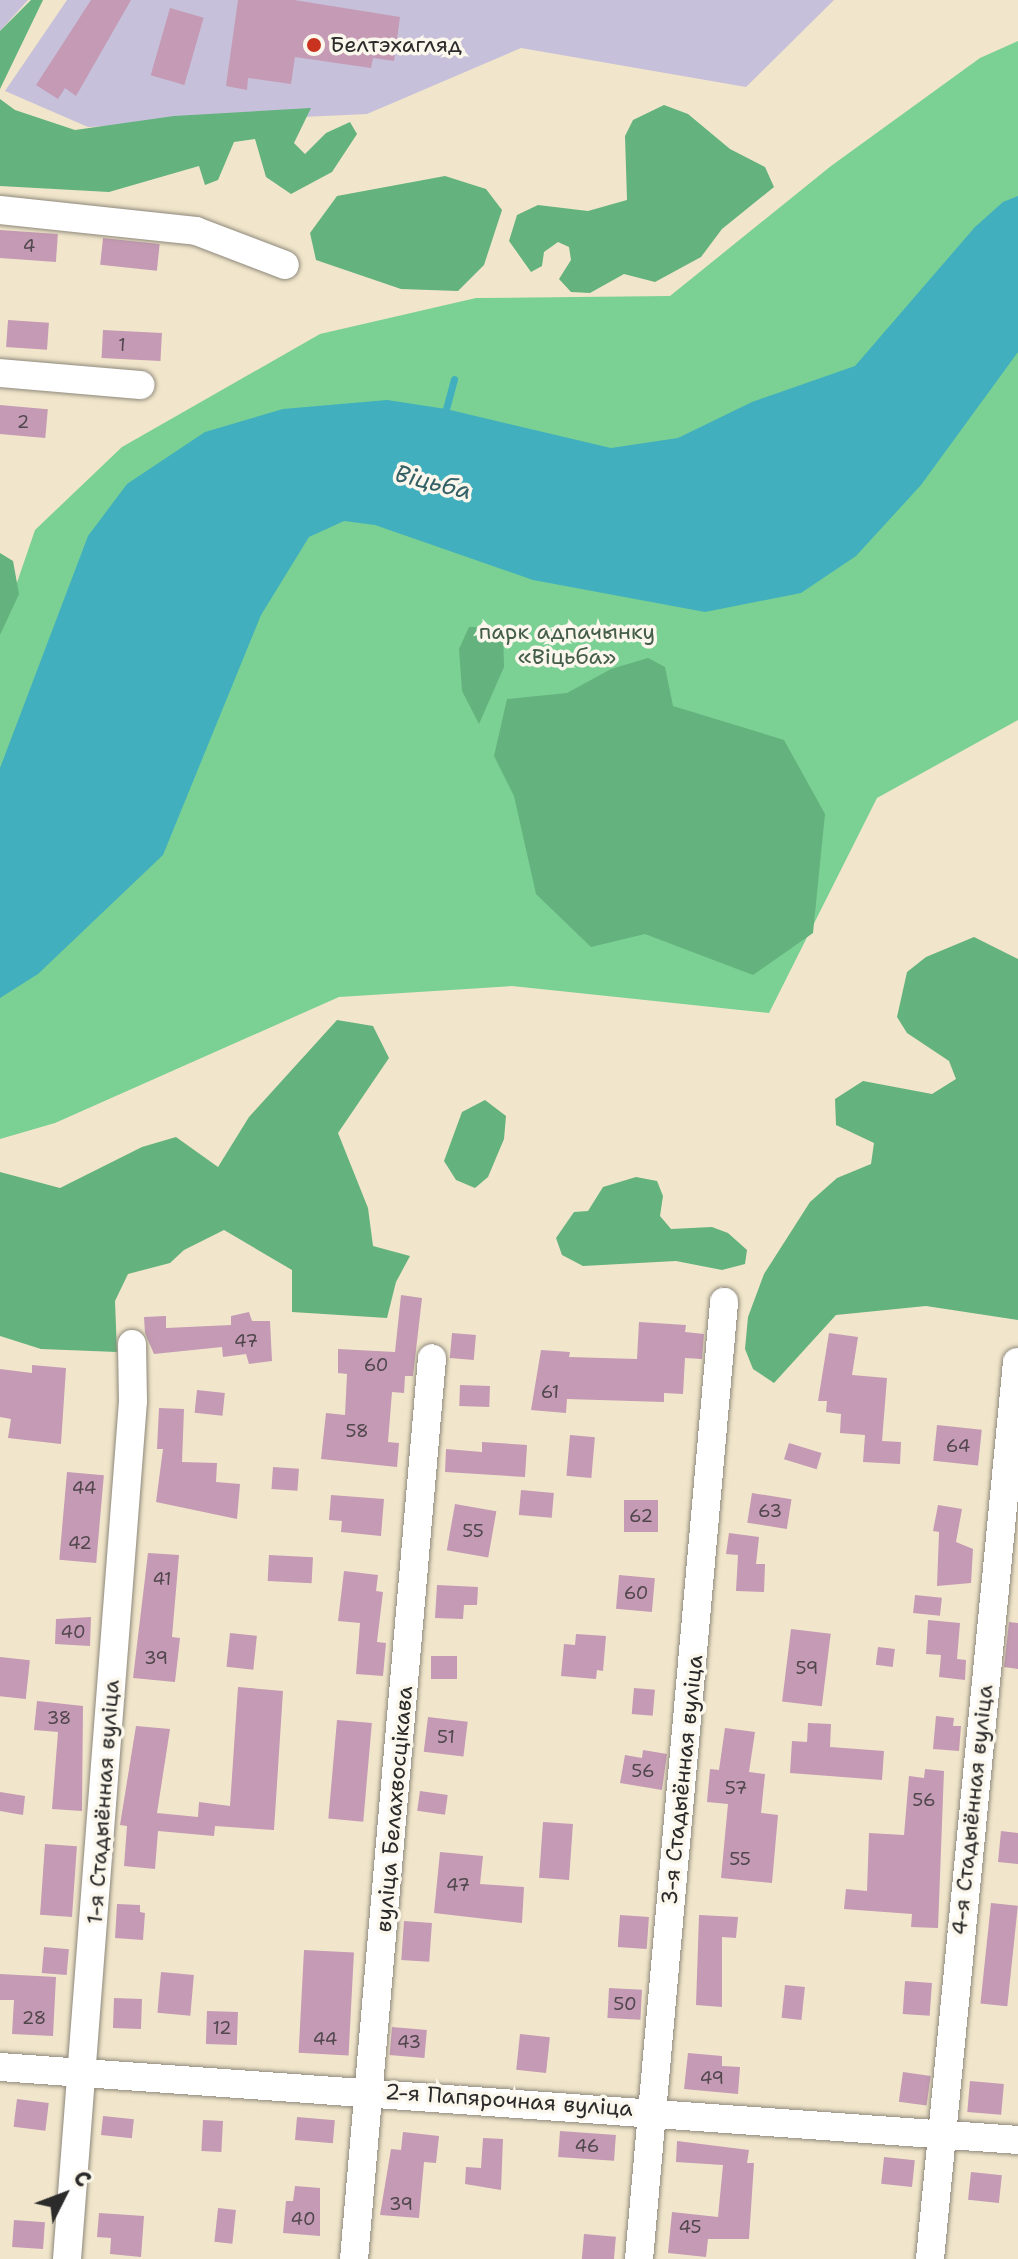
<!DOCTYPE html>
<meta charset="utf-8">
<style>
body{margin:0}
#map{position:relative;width:1018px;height:2259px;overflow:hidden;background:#f1e6cb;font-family:"Shantell Sans",sans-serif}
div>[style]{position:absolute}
.industrial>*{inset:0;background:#c6c0da}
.green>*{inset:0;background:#7bd094}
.forest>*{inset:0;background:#64b27e}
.water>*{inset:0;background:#41afbe}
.stream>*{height:7px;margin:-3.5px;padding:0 3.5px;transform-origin:3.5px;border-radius:3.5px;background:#41afbe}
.building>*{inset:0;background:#c49ab4;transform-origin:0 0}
.roads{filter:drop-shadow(0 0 2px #8e887b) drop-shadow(0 0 2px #8e887b)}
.minor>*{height:28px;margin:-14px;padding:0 14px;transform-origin:14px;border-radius:14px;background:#fff}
.dots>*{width:22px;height:22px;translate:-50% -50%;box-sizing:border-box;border:4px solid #fbf7ec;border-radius:50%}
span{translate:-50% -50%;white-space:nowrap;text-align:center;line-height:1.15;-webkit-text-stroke:7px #fbf7ec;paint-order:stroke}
.number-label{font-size:18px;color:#51474d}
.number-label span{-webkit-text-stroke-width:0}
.poi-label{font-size:22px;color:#2b2b2b}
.left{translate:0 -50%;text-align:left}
.park-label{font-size:22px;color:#435d4a}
.street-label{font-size:22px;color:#2b2b2b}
.water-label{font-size:24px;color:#346066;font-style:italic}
.north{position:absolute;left:24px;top:2155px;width:80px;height:80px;-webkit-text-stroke:6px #fbf7ec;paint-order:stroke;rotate:48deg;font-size:22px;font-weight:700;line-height:32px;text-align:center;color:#2b2b2b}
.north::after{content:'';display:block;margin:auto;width:28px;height:36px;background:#2b2b2b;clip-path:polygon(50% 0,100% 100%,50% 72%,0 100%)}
</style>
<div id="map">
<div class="industrial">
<div style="clip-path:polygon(0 0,28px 0,0 31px)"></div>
<div style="clip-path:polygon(67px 0,834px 0,746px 87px,521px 48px,367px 114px,88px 127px,5px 91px)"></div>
</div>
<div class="green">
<div style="clip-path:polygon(1018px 41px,1018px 720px,877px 798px,769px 1013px,512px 986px,339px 997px,55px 1123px,0 1139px,0 632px,35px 530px,122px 447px,320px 334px,476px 298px,670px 296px,831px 166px,980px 58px)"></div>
</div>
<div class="forest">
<div style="clip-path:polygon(31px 0,43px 0,0 89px,0 31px)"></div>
<div style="clip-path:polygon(0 99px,15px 110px,75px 130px,174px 116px,311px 108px,294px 143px,305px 154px,326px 133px,350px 122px,357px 134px,332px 172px,291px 194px,266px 177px,255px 139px,234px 142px,218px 180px,205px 185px,199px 166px,109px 192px,0 186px)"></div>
<div style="clip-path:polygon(664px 105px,688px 114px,730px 149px,765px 167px,774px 187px,722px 229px,701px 257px,655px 282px,624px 274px,590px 293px,571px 292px,559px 279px,571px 260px,569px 247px,558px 242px,544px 252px,542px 266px,531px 272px,509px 241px,517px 215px,538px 205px,588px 211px,627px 200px,625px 136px,633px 120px)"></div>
<div style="clip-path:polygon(445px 176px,486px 189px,502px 210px,484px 265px,458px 291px,401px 289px,316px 260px,310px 233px,337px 196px)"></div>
<div style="clip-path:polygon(0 553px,13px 561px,19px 594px,0 635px)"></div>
<div style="clip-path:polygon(469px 627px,503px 628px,504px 667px,479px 724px,462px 691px,459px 649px)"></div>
<div style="clip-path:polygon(648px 658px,665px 667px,673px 706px,784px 740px,825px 814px,813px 933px,753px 975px,645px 934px,591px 947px,536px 894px,514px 796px,494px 756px,507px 699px,567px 693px,611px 669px)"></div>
<div style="clip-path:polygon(974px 937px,1018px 959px,1018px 1320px,926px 1306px,836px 1315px,774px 1383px,753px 1369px,745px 1349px,748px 1317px,764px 1274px,810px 1202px,837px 1178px,871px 1164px,874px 1143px,836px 1125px,835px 1099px,863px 1081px,932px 1094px,956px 1079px,949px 1061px,907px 1033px,897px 1017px,907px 972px,926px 957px)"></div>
<div style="clip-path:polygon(337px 1020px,373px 1026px,389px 1058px,338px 1133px,368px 1208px,373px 1246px,410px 1256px,396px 1282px,387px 1318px,292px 1312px,292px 1270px,224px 1230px,184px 1250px,170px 1263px,128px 1274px,115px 1301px,117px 1352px,41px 1349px,0 1336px,0 1172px,60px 1188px,142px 1147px,176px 1137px,218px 1167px,249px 1117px)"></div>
<div style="clip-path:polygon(485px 1100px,506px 1116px,504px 1139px,488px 1177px,475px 1188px,456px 1180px,444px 1161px,462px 1112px)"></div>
<div style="clip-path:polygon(636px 1177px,657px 1181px,663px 1196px,660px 1216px,671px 1229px,712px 1227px,728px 1233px,747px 1250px,745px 1264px,722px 1270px,676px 1261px,583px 1266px,562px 1255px,556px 1238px,574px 1212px,588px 1211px,603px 1187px)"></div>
</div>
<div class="water">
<div style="clip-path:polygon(1018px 196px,1018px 352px,921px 485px,856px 556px,801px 593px,705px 612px,533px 580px,375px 525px,344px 521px,309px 537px,261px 615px,163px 855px,38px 974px,0 998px,0 768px,88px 536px,127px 484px,205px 432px,283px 409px,387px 400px,446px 409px,611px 448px,678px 438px,752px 402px,855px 366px,975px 227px,1003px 202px)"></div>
</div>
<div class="stream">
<div style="left:446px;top:409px;width:31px;rotate:-75deg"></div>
</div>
<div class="building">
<div style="clip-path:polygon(91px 0,131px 0,76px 96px,65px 88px,58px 99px,36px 85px)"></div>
<div style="clip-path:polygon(238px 0,294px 0,400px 17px,394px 61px,373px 58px,371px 68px,295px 57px,291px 84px,248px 78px,247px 90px,226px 86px)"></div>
<div style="left:170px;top:8px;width:35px;height:70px;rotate:16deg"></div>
<div style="left:0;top:230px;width:58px;height:28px;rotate:4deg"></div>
<div style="left:103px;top:238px;width:57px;height:27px;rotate:6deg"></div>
<div style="left:8px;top:320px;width:41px;height:27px;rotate:4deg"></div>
<div style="left:103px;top:330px;width:59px;height:28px;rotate:3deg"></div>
<div style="left:0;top:405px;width:48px;height:29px;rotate:5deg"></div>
<div style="clip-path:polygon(401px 1295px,422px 1298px,413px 1376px,405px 1376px,404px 1393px,392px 1392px,388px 1442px,399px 1443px,397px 1467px,321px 1459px,326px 1413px,345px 1415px,347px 1374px,338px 1373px,338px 1349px,395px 1352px)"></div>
<div style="clip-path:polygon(249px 1312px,252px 1321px,270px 1321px,272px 1361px,249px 1364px,246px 1354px,223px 1357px,222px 1347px,154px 1354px,145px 1333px,144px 1317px,166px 1316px,166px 1328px,231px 1325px,231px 1316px)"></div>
<div style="clip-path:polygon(639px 1322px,686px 1325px,685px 1332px,704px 1334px,702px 1359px,685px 1358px,683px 1394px,664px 1393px,664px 1402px,567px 1399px,566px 1413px,531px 1410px,541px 1350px,570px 1352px,569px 1357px,637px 1359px)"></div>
<div style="left:452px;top:1333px;width:24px;height:25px;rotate:5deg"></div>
<div style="clip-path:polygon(829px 1333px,858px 1337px,852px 1375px,887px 1378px,882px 1441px,901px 1442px,900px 1464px,863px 1462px,865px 1435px,840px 1433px,841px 1414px,826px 1412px,827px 1401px,818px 1401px)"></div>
<div style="clip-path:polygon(32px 1365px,66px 1368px,61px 1444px,8px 1438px,11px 1419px,0 1417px,0 1369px,32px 1373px)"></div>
<div style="left:460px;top:1385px;width:30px;height:21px;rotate:2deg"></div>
<div style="left:197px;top:1390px;width:28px;height:23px;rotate:6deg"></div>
<div style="clip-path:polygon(159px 1408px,184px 1409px,182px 1462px,217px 1463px,216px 1482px,240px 1484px,237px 1519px,156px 1502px,163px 1449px,157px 1449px)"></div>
<div style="left:937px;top:1425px;width:45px;height:36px;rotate:6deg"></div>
<div style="left:570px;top:1435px;width:25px;height:41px;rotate:5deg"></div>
<div style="clip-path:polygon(482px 1442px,527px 1445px,525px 1477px,445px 1472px,446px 1449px,482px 1452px)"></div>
<div style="left:789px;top:1443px;width:34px;height:17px;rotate:17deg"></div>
<div style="left:273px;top:1467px;width:26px;height:22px;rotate:4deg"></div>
<div style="left:67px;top:1472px;width:37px;height:88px;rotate:5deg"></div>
<div style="left:521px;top:1490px;width:33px;height:25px;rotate:5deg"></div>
<div style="left:752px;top:1493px;width:40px;height:30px;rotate:9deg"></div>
<div style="clip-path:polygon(331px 1495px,384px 1499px,381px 1536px,341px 1532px,342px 1521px,329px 1520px)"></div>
<div style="left:624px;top:1500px;width:34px;height:32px"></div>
<div style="left:455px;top:1504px;width:42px;height:47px;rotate:10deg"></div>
<div style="clip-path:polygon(938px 1505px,962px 1509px,956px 1542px,973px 1549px,971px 1583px,937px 1586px,939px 1532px,933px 1531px)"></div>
<div style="clip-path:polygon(729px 1533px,759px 1537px,756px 1564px,765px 1564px,764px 1592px,736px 1591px,738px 1555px,726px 1554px)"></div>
<div style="clip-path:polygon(148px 1553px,179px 1555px,172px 1637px,180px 1638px,175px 1682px,133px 1678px)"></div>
<div style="left:269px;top:1555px;width:44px;height:26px;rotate:3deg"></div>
<div style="clip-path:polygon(344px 1571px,378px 1575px,376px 1591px,383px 1592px,377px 1642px,386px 1643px,383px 1676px,356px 1674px,360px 1623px,338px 1621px)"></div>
<div style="left:619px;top:1575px;width:36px;height:34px;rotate:5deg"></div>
<div style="clip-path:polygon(437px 1585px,478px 1587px,477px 1605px,464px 1605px,463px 1619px,435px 1618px)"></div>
<div style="left:915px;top:1595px;width:27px;height:18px;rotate:6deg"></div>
<div style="clip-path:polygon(91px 1617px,90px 1646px,55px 1644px,56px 1619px)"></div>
<div style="clip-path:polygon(928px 1620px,960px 1623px,957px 1659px,966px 1660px,965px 1680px,939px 1677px,941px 1655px,926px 1654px)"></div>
<div style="clip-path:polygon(1009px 1622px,1018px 1623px,1018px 1669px,1004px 1667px)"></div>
<div style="left:791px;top:1629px;width:40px;height:73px;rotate:7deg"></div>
<div style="left:230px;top:1633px;width:27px;height:34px;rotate:6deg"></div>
<div style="clip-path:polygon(576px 1634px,606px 1636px,603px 1671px,597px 1670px,596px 1679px,561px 1676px,564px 1644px,575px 1645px)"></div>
<div style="left:878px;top:1647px;width:17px;height:18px;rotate:7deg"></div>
<div style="left:431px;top:1656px;width:26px;height:23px"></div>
<div style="left:0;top:1657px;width:30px;height:39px;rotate:6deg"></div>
<div style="clip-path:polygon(238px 1687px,283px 1691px,274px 1830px,215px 1826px,214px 1836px,158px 1831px,155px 1869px,124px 1866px,127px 1826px,120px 1825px,136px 1726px,170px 1729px,157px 1813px,198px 1817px,199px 1802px,230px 1806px)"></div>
<div style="left:634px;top:1688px;width:21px;height:26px;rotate:5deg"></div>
<div style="clip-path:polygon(37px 1701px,83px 1706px,82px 1811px,52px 1809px,58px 1732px,34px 1730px)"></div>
<div style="clip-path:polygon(936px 1716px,954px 1718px,953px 1726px,961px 1726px,959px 1751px,933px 1749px)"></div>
<div style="left:428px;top:1717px;width:40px;height:35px;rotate:7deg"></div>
<div style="left:337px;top:1720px;width:35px;height:99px;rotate:5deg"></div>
<div style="clip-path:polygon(808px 1723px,831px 1724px,830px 1747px,884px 1751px,882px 1780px,790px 1773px,792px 1741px,807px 1742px)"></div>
<div style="clip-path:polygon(725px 1728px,755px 1732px,749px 1772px,765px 1774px,761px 1813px,778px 1815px,772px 1883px,721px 1878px,728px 1804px,707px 1802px,710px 1769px,719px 1770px)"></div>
<div style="clip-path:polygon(643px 1750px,667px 1754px,662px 1790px,620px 1783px,625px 1755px,642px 1758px)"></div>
<div style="clip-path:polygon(925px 1769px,944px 1771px,938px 1928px,911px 1927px,912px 1914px,844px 1909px,846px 1889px,867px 1891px,869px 1833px,904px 1835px,909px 1776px,924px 1778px)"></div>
<div style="left:420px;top:1791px;width:28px;height:20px;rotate:8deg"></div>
<div style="clip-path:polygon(0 1792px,25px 1796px,23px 1815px,0 1811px)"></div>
<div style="left:543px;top:1822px;width:30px;height:56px;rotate:4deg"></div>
<div style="clip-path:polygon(1001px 1831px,1018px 1833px,1018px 1864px,998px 1862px)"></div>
<div style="left:45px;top:1844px;width:32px;height:71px;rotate:4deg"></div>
<div style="clip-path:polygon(440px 1852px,483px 1856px,480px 1884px,524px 1887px,522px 1923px,434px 1913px)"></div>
<div style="left:991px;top:1903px;width:27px;height:101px;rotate:6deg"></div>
<div style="clip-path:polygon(117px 1904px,140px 1905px,140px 1912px,145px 1913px,143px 1940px,115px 1938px)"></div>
<div style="left:620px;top:1915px;width:29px;height:32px;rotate:4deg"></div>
<div style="clip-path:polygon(699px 1915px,738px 1917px,736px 1938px,722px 1937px,722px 2007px,696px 2005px)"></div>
<div style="left:404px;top:1921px;width:28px;height:39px;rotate:4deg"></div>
<div style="left:44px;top:1947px;width:25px;height:26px;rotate:5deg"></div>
<div style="left:304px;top:1950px;width:50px;height:103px;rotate:3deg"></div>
<div style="left:161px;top:1972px;width:33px;height:41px;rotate:5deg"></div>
<div style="clip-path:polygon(0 1974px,56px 1977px,53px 2036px,12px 2034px,14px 2000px,0 2000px)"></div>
<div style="left:905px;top:1981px;width:27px;height:33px;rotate:4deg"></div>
<div style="left:785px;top:1985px;width:20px;height:33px;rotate:6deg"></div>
<div style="left:609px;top:1988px;width:33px;height:30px;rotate:3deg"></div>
<div style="left:114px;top:1998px;width:28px;height:30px;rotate:2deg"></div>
<div style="left:207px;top:2011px;width:31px;height:33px;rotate:2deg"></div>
<div style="left:392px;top:2027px;width:35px;height:28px;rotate:5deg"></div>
<div style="left:520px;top:2034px;width:30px;height:36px;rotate:6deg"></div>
<div style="clip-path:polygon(688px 2053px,722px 2056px,722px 2066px,740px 2067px,738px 2094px,684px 2089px)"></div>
<div style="left:903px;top:2072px;width:28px;height:30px;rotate:8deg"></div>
<div style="left:970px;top:2081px;width:34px;height:31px;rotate:5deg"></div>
<div style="left:17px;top:2099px;width:32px;height:28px;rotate:7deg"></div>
<div style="left:103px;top:2116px;width:31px;height:19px;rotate:6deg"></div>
<div style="left:297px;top:2117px;width:38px;height:23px;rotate:5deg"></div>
<div style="left:203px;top:2120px;width:20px;height:31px;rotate:3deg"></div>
<div style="left:560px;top:2131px;width:56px;height:26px;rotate:4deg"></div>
<div style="clip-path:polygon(403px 2132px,439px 2136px,436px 2163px,424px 2162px,419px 2218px,380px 2215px,391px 2149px,401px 2150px)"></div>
<div style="clip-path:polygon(483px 2138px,503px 2139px,501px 2190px,465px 2184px,466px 2167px,481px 2168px)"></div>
<div style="clip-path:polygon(677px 2141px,749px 2150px,747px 2163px,754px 2163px,749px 2239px,708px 2239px,706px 2257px,668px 2253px,672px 2212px,718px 2217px,723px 2165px,676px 2162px)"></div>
<div style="left:884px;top:2157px;width:31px;height:27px;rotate:6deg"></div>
<div style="left:971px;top:2172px;width:31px;height:28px;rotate:6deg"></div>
<div style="clip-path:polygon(295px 2186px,320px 2188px,320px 2236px,283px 2233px,286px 2201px,293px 2201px)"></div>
<div style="left:218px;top:2208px;width:18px;height:34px;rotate:6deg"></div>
<div style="clip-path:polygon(99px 2213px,144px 2216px,141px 2257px,110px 2254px,111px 2238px,97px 2237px)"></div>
<div style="left:14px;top:2220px;width:31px;height:27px;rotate:4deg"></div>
<div style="left:584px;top:2234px;width:32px;height:25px;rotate:5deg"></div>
</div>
<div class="roads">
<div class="minor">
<div style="left:0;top:210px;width:197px;rotate:6.1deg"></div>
<div style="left:196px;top:231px;width:95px;rotate:20.9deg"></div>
<div style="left:0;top:373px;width:141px;rotate:4.9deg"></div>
<div style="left:0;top:2067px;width:1021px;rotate:4.1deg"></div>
<div style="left:67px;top:2259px;width:861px;rotate:-85.6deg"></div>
<div style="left:133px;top:1401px;width:57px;rotate:-91deg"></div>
<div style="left:354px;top:2259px;width:904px;rotate:-85.05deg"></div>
<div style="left:639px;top:2259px;width:961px;rotate:-84.92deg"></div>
<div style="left:930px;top:2259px;width:901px;rotate:-84.46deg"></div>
</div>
</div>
<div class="dots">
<div style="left:314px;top:45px;background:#c8321e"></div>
</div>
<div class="number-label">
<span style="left:29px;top:246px">4</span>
<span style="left:122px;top:345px">1</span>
<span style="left:23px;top:422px">2</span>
<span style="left:246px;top:1341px">47</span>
<span style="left:376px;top:1365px">60</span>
<span style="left:550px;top:1392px">61</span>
<span style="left:357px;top:1431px">58</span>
<span style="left:958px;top:1446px">64</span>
<span style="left:84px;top:1488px">44</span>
<span style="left:770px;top:1511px">63</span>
<span style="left:641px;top:1516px">62</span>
<span style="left:473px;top:1531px">55</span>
<span style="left:80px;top:1543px">42</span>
<span style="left:162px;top:1579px">41</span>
<span style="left:636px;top:1593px">60</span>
<span style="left:73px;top:1632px">40</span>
<span style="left:156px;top:1658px">39</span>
<span style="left:807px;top:1668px">59</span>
<span style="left:59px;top:1718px">38</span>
<span style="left:446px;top:1737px">51</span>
<span style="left:643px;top:1771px">56</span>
<span style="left:736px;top:1788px">57</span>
<span style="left:924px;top:1800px">56</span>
<span style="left:740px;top:1859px">55</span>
<span style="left:458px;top:1885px">47</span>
<span style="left:625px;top:2004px">50</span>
<span style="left:34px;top:2018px">28</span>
<span style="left:222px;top:2028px">12</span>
<span style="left:325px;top:2039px">44</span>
<span style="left:409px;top:2042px">43</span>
<span style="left:712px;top:2078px">49</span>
<span style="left:587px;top:2146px">46</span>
<span style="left:401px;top:2204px">39</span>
<span style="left:303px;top:2219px">40</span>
<span style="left:690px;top:2227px">45</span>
</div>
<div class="poi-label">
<span class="left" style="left:330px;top:45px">Белтэхагляд</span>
</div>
<div class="park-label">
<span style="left:567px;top:644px">парк адпачынку<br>«Віцьба»</span>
</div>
<div class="street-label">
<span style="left:682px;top:1780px;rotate:-84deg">3-я Стадыённая вуліца</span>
<span style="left:103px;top:1802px;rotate:-86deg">1-я Стадыённая вуліца</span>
<span style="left:394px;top:1809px;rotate:-85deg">вуліца Белахвосцікава</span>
<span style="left:972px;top:1810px;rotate:-84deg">4-я Стадыённая вуліца</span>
<span style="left:509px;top:2100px;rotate:4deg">2-я Папярочная вуліца</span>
</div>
<div class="water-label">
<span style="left:433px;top:483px;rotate:14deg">Віцьба</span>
</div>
<div class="north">С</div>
</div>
